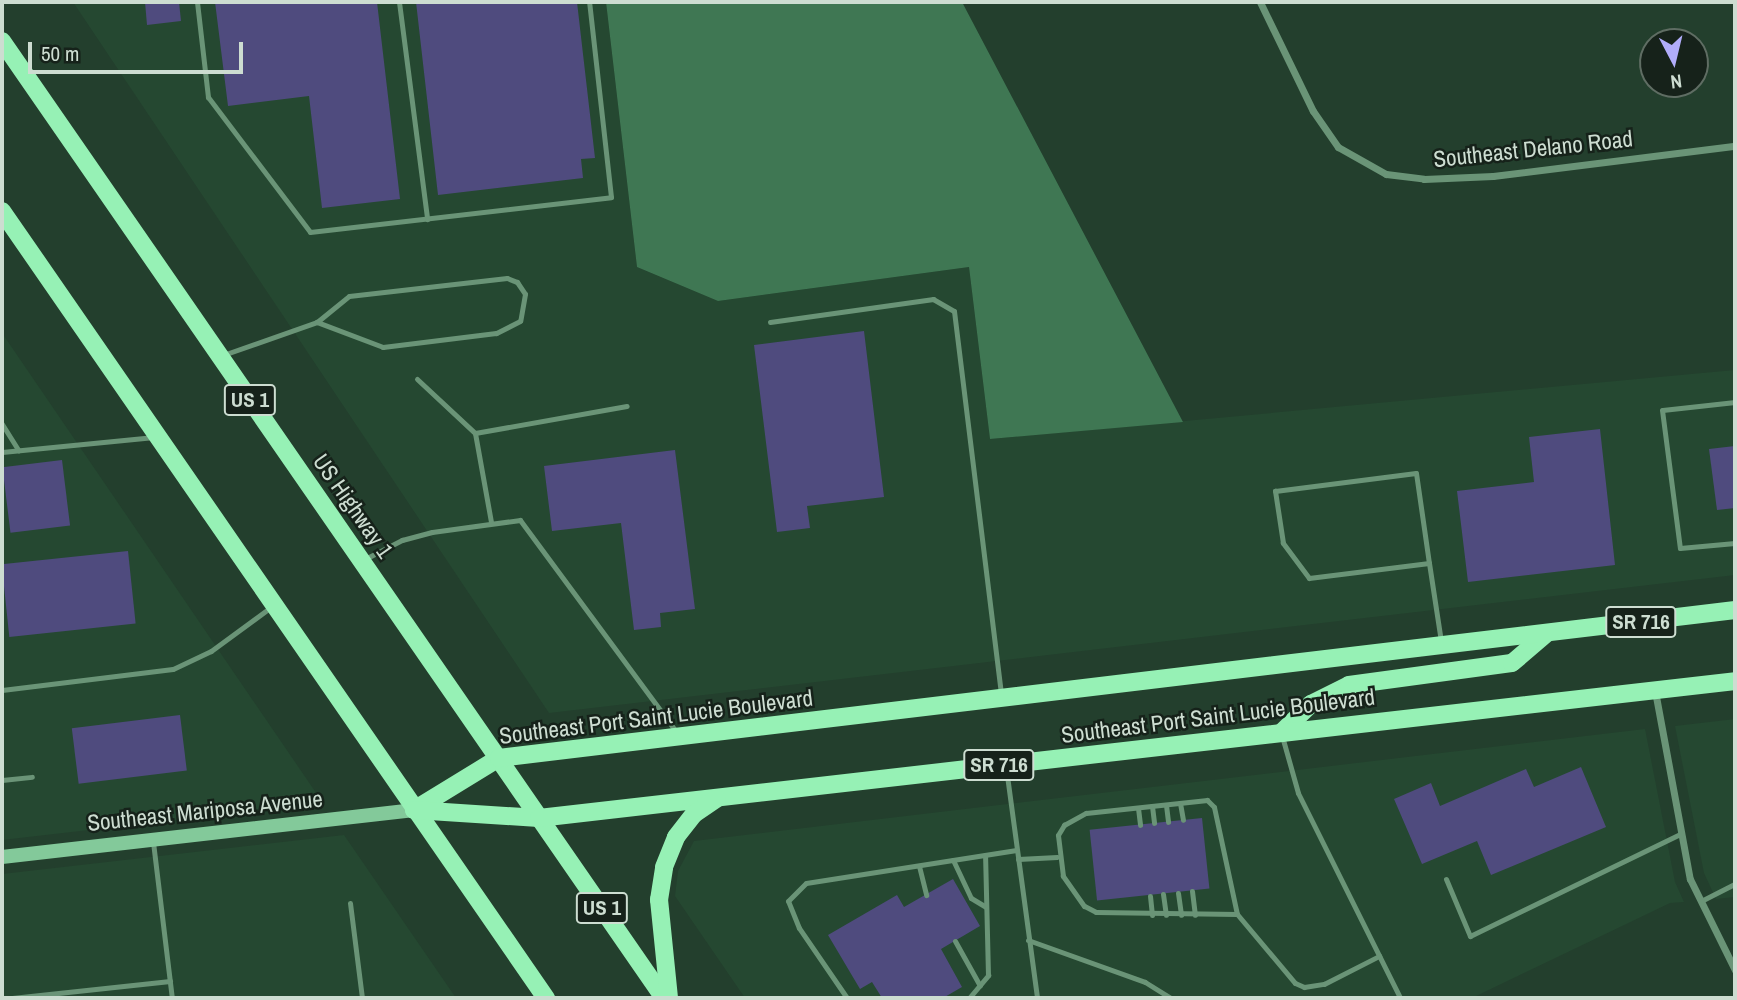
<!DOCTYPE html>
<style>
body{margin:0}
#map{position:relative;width:1737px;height:1000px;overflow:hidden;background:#233f2d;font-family:"Archivo Narrow",sans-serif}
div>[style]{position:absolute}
.built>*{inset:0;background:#254831}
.forest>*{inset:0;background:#3f7753}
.building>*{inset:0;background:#4f4b7e;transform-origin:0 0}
.lane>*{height:5px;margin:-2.5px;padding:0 2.5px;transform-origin:2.5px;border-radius:2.5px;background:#6a9477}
.street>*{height:7px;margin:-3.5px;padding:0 3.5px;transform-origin:3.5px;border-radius:3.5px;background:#6a9477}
.secondary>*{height:14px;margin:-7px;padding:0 7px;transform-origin:7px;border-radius:7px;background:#83c99a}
.primary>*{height:18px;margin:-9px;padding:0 9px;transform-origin:9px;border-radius:9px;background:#96f1b5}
span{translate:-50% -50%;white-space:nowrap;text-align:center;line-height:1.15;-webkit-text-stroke:5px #16221a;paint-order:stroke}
.shield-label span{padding:2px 5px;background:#16221a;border:2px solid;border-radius:5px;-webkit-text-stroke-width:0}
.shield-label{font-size:21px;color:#cdddd1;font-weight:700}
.street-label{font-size:23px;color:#cdddd1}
.frame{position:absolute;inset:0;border:4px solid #cdddd1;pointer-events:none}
.north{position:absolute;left:1639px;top:28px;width:70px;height:70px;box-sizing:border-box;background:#16221a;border:2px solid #5f6d63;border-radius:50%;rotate:173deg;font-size:19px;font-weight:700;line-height:28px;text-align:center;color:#cdddd1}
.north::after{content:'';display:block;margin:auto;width:24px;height:32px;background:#b1adfa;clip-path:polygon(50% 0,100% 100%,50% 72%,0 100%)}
.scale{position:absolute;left:28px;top:42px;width:215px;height:32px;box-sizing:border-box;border:4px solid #cdddd1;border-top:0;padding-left:9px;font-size:21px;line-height:24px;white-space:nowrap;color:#cdddd1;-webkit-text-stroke:5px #16221a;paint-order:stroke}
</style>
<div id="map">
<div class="built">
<div style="clip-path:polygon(73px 2px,606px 2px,637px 267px,718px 301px,969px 267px,990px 439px,1735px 370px,1735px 575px,549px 713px)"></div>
<div style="clip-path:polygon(2px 333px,323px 803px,2px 840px)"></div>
<div style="clip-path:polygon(1735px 719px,1735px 897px,1716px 899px,1704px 873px,1675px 726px)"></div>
<div style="clip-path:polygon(1645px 729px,1675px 882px,1684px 902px,1670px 903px,1472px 998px,745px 998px,675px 896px,678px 871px,694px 841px)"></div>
<div style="clip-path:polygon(344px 835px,456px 998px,2px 998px,2px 874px)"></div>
</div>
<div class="forest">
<div style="clip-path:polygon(606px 2px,962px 2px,1183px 422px,990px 439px,969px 267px,718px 301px,637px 267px)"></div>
</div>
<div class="building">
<div style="clip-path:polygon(145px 2px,179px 2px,181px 21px,147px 25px)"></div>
<div style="clip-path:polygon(215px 2px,377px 2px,400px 199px,322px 208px,309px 96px,228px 106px)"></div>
<div style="clip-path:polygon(416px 2px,577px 2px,595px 158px,581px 159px,583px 178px,438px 195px)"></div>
<div style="clip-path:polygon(864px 331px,884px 497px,807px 506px,810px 528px,777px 532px,754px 345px)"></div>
<div style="clip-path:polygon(1600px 429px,1615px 565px,1468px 582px,1457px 491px,1534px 482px,1529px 437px)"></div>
<div style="clip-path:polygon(1735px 446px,1735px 508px,1717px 510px,1709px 449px)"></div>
<div style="clip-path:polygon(675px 450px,695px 609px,660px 613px,661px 627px,634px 630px,621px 523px,552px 531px,544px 466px)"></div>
<div style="left:62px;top:460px;width:66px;height:60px;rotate:83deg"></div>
<div style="left:128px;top:551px;width:73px;height:127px;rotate:84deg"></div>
<div style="left:180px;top:715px;width:56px;height:109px;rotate:83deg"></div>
<div style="clip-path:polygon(1581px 767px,1606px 827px,1491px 875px,1477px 841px,1422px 864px,1394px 799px,1431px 783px,1440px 806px,1526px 769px,1534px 787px)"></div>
<div style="left:1202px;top:818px;width:71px;height:113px;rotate:84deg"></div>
<div style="clip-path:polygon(953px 879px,980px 926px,941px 949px,962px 987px,943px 998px,882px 998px,872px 982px,860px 989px,828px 935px,897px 895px,904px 907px)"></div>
</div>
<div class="lane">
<div style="left:197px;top:2px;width:96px;rotate:83.4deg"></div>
<div style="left:208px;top:97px;width:169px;rotate:52.9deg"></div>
<div style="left:310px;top:232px;width:303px;rotate:-6.6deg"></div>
<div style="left:611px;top:197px;width:196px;rotate:-96.4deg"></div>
<div style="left:399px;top:2px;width:219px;rotate:82.6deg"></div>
<div style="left:770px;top:322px;width:165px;rotate:-8deg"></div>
<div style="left:933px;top:299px;width:24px;rotate:30deg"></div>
<div style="left:954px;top:311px;width:386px;rotate:83deg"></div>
<div style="left:223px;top:355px;width:100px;rotate:-19.3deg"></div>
<div style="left:317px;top:322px;width:41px;rotate:-39.1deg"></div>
<div style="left:349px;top:296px;width:159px;rotate:-6.5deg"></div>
<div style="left:507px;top:278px;width:11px;rotate:22deg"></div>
<div style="left:517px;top:282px;width:14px;rotate:56deg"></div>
<div style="left:525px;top:294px;width:27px;rotate:100deg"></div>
<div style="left:520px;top:321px;width:27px;rotate:153deg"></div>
<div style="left:496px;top:333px;width:114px;rotate:172.9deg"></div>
<div style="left:383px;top:347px;width:71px;rotate:-159.3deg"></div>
<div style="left:417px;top:379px;width:79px;rotate:43deg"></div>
<div style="left:475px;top:433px;width:90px;rotate:79.8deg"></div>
<div style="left:1735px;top:402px;width:73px;rotate:173.7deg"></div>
<div style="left:1662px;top:410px;width:139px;rotate:82.6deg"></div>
<div style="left:1680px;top:548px;width:55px;rotate:-5.2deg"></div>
<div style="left:2px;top:424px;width:31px;rotate:58deg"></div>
<div style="left:475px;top:433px;width:154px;rotate:-10.1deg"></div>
<div style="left:2px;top:452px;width:153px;rotate:-5.6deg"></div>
<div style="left:365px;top:559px;width:42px;rotate:-27.2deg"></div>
<div style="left:402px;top:540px;width:31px;rotate:-15deg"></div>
<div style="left:432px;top:532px;width:89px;rotate:-7.8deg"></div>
<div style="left:520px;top:520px;width:266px;rotate:53.6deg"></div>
<div style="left:1429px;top:563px;width:121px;rotate:172.9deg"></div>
<div style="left:1309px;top:578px;width:44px;rotate:-126.6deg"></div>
<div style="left:1283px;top:543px;width:53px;rotate:-98.7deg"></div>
<div style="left:1275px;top:491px;width:142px;rotate:-7.3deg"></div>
<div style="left:1416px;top:473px;width:91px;rotate:81.8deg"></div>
<div style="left:1429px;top:563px;width:79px;rotate:81.3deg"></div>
<div style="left:2px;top:690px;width:172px;rotate:-7deg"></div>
<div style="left:173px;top:669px;width:42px;rotate:-25.3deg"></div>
<div style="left:211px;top:651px;width:74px;rotate:-36.3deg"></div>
<div style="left:1282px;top:736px;width:59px;rotate:74.3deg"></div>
<div style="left:1298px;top:793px;width:229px;rotate:63.5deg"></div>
<div style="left:1006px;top:768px;width:232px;rotate:82.3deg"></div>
<div style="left:2px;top:780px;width:30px;rotate:-6deg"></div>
<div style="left:1180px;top:803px;width:17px;rotate:80deg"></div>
<div style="left:1166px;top:805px;width:17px;rotate:83deg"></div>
<div style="left:1152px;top:806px;width:17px;rotate:83deg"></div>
<div style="left:1138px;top:808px;width:17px;rotate:83deg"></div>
<div style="left:153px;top:842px;width:157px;rotate:83.1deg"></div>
<div style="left:1018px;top:859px;width:39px;rotate:-3deg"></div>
<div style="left:953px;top:860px;width:42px;rotate:64.7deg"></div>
<div style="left:971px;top:898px;width:17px;rotate:31deg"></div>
<div style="left:919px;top:866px;width:30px;rotate:76deg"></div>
<div style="left:1446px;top:879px;width:62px;rotate:67.2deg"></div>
<div style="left:1470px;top:936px;width:233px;rotate:-25.9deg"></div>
<div style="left:1192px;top:891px;width:24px;rotate:83deg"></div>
<div style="left:1178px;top:893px;width:22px;rotate:82deg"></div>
<div style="left:1163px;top:894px;width:21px;rotate:82deg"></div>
<div style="left:1150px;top:896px;width:19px;rotate:84deg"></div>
<div style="left:1701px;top:901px;width:38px;rotate:-27deg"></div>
<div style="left:350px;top:903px;width:96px;rotate:82.8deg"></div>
<div style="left:1237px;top:914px;width:141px;rotate:-179.2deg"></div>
<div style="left:1096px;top:912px;width:13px;rotate:-153deg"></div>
<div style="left:1084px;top:906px;width:37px;rotate:-125deg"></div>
<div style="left:1063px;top:876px;width:41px;rotate:-97deg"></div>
<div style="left:1058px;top:835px;width:12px;rotate:-59deg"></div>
<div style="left:1064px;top:825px;width:25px;rotate:-29deg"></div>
<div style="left:1086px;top:813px;width:122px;rotate:-6.1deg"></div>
<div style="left:1207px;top:800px;width:10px;rotate:45deg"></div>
<div style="left:1214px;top:807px;width:109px;rotate:77.9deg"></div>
<div style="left:1237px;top:914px;width:90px;rotate:50deg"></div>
<div style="left:1295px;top:983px;width:10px;rotate:24deg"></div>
<div style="left:1304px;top:987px;width:20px;rotate:-9deg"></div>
<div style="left:1324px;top:984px;width:62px;rotate:-27deg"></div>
<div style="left:1028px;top:940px;width:124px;rotate:19.7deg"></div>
<div style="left:1145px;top:982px;width:31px;rotate:32deg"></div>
<div style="left:955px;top:941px;width:51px;rotate:60.9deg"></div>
<div style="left:12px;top:998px;width:159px;rotate:-6.1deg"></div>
<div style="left:847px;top:998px;width:85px;rotate:-124.4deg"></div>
<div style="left:799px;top:928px;width:29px;rotate:-112deg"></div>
<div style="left:788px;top:901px;width:25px;rotate:-45deg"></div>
<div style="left:806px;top:883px;width:213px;rotate:-8.9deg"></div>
<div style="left:969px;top:998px;width:30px;rotate:-50deg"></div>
<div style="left:988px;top:975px;width:120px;rotate:-91.4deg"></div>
</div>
<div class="street">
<div style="left:1260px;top:2px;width:121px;rotate:64.1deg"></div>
<div style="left:1313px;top:111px;width:44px;rotate:55.2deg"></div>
<div style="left:1338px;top:147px;width:55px;rotate:29.4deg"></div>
<div style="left:1386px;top:174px;width:38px;rotate:7deg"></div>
<div style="left:1424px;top:179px;width:69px;rotate:-2.5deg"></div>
<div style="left:1493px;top:176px;width:244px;rotate:-7.1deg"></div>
<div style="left:1655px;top:691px;width:191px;rotate:79.5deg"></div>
<div style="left:1690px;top:879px;width:102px;rotate:63.7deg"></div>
</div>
<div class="secondary">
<div style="left:2px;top:857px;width:415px;rotate:-6.5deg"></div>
</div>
<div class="primary">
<div style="left:2px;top:41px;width:1164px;rotate:55.33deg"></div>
<div style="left:2px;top:211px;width:957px;rotate:55.35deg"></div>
<div style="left:1281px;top:733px;width:42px;rotate:-44deg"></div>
<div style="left:1311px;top:704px;width:42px;rotate:-26.6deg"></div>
<div style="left:1349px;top:685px;width:164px;rotate:-7.7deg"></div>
<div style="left:1512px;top:663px;width:45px;rotate:-40.5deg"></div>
<div style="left:414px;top:810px;width:100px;rotate:-31.5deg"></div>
<div style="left:499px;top:758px;width:1245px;rotate:-6.83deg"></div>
<div style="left:414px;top:810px;width:125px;rotate:3.7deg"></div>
<div style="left:539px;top:818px;width:1204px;rotate:-6.53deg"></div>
<div style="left:669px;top:998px;width:99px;rotate:-95.8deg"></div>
<div style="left:659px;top:900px;width:33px;rotate:-81deg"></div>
<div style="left:664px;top:867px;width:32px;rotate:-68deg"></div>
<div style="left:676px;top:837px;width:29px;rotate:-52deg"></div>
<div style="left:694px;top:814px;width:27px;rotate:-34deg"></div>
</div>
<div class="shield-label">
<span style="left:250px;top:400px">US 1</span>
<span style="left:1641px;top:622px">SR 716</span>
<span style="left:999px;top:765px">SR 716</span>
<span style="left:602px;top:908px">US 1</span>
</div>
<div class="street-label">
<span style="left:1533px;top:149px;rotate:-6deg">Southeast Delano Road</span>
<span style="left:353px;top:506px;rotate:55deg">US Highway 1</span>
<span style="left:1218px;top:716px;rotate:-7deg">Southeast Port Saint Lucie Boulevard</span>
<span style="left:656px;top:717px;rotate:-7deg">Southeast Port Saint Lucie Boulevard</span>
<span style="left:205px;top:811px;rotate:-6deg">Southeast Mariposa Avenue</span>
</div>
<div class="frame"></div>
<div class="north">N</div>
<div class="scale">50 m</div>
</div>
